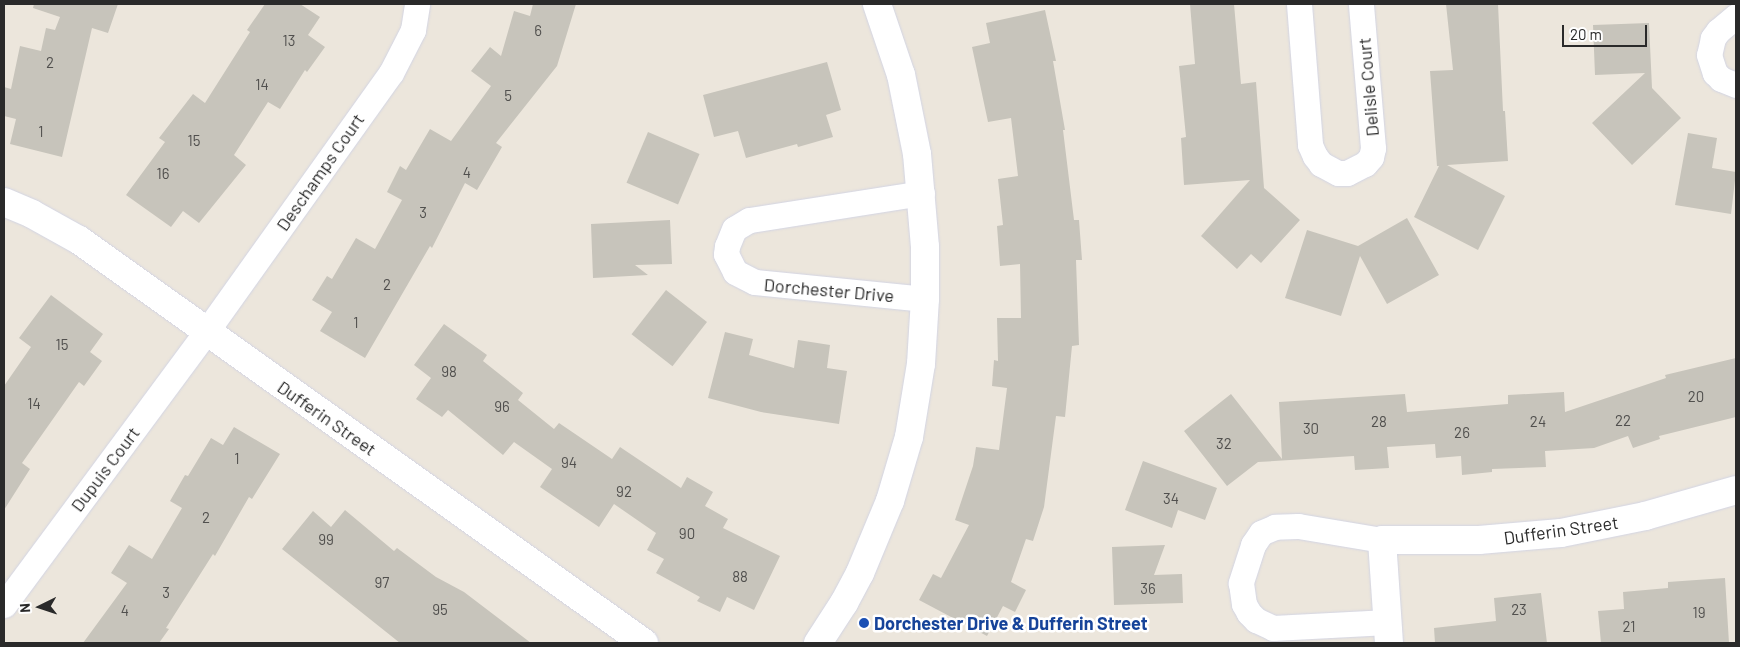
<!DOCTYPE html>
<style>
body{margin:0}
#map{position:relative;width:1740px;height:647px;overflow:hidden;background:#ece6dc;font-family:Barlow,sans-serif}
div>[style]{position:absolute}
.building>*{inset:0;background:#c7c4bb;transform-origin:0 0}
.roads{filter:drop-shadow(0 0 1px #d2d4e3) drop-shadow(0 0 1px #d2d4e3)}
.minor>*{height:25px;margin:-12.5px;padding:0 12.5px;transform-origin:12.5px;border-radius:12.5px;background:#fff}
.tertiary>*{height:28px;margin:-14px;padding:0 14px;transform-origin:14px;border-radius:14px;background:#fff}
.dots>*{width:14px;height:14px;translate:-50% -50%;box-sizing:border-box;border:2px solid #fff;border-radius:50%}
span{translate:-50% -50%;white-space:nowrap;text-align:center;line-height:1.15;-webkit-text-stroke:5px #fff;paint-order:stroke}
.number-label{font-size:15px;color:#51504e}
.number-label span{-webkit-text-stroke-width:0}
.street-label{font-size:18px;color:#2a2a2a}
.transit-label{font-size:18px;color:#164399;font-weight:700}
.left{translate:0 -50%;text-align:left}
.frame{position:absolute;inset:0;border:5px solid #2a2a2a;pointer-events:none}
.north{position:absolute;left:15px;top:582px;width:50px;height:50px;-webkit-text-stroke:4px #fff;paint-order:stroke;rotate:266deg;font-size:14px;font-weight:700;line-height:20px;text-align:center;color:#2a2a2a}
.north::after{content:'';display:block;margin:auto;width:18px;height:22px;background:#2a2a2a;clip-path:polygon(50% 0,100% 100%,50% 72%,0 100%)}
.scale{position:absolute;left:1562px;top:25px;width:85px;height:22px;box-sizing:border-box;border:2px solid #2a2a2a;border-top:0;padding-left:6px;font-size:15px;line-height:18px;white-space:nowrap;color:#2a2a2a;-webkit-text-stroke:4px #fff;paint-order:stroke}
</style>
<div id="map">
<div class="building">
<div style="clip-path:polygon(34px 4px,118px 4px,108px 33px,92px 28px,62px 157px,10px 144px,16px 119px,4px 116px,4px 87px,11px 89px,20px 46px,41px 51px,46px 28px,55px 30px,60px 17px,33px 8px)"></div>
<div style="clip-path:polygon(265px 4px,300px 4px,320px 17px,308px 35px,325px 47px,307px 72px,305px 70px,280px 109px,268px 102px,234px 155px,246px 165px,199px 223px,183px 211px,171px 227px,126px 195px,165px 142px,159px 138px,193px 94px,205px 103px,250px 32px,247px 30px)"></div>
<div style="clip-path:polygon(533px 4px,576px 4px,557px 66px,496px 143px,502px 147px,477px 190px,465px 183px,432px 248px,430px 246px,365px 358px,320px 331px,332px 312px,312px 300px,327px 276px,332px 279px,356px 238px,375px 249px,402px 200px,387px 192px,400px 166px,406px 170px,430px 129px,451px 141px,491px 86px,471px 71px,490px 47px,501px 56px,514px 11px,530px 16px)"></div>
<div style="clip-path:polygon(1190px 4px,1234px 4px,1241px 84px,1256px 82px,1264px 188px,1300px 220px,1261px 263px,1251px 254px,1237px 269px,1201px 236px,1250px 180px,1184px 185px,1181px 138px,1186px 137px,1179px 66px,1195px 64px)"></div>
<div style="clip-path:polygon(1446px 4px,1498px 4px,1503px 111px,1505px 111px,1508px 161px,1447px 165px,1505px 196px,1478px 250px,1414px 217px,1439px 166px,1437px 166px,1430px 71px,1453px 70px)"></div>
<div style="clip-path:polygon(1045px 10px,1056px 61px,1053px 61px,1065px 130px,1063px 130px,1074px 220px,1079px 220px,1082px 260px,1076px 260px,1079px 345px,1072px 346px,1065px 417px,1056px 416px,1044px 507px,1033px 541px,1026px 539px,1011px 582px,1026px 590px,1015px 612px,1003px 606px,987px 636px,919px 600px,933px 574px,941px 578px,969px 525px,955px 520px,973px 466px,976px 447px,999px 450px,1007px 388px,992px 386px,994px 360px,998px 361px,997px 318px,1021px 318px,1020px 264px,1000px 266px,997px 226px,1003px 225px,998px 179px,1018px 176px,1011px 118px,988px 122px,972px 47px,990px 43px,986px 23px)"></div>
<div style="clip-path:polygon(1649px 23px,1652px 88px,1681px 118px,1632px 165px,1592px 123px,1645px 73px,1595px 75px,1593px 25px)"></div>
<div style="clip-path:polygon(827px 62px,841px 110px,826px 115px,833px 137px,798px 147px,797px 144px,746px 158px,738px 131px,714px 137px,703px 95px)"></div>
<div style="left:648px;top:132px;width:56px;height:55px;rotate:23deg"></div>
<div style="clip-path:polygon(1688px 133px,1717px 138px,1712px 168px,1736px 172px,1731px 214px,1675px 205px)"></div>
<div style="clip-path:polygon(1407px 218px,1439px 275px,1387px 304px,1360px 256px,1341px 316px,1285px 298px,1307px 230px,1358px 246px)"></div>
<div style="clip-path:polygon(670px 220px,672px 264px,635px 265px,648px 275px,593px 278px,591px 224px)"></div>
<div style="left:666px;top:290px;width:52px;height:56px;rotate:38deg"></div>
<div style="clip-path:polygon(51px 295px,103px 334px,90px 352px,102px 361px,84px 386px,79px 382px,22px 463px,30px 469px,4px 510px,4px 386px,31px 347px,19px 338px)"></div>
<div style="clip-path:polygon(444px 324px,487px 355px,483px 361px,523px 393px,518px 400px,554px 429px,559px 423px,612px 459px,620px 447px,681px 488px,687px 477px,713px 492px,705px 506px,728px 519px,723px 528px,780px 556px,754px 610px,727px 597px,720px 612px,697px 601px,700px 597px,656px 573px,664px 559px,647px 550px,656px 533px,614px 504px,599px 527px,540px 487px,552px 469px,514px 442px,503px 455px,448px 410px,442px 417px,416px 399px,431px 378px,414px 365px)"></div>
<div style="clip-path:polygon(725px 332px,753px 339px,749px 355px,794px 368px,798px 340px,830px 345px,827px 368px,847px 371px,839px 424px,761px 412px,708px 398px)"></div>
<div style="clip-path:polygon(1736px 358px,1736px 417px,1659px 436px,1660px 439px,1633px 448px,1628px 436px,1594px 448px,1545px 451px,1546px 467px,1492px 469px,1492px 472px,1462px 475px,1461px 456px,1436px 458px,1435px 444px,1387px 447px,1389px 468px,1355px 470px,1354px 456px,1258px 462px,1227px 486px,1184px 431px,1231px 394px,1282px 459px,1279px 402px,1405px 394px,1407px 412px,1508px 404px,1508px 395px,1564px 392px,1565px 412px,1666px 378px,1665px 375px)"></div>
<div style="clip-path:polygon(234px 427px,280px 454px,252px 499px,249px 497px,215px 556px,213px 554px,166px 628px,169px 629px,159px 643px,83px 643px,127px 583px,111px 573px,129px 545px,152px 559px,182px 508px,170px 501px,185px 475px,188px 476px,211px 438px,223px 445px)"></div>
<div style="clip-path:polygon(1143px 461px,1217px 488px,1205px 520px,1178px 510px,1172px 528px,1125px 510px)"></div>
<div style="clip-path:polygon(345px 510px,394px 551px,397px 548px,436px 577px,464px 592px,531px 643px,400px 643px,282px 549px,313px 511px,331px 527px)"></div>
<div style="clip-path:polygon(1165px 545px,1154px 575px,1182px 574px,1183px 603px,1114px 605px,1112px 547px)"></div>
<div style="clip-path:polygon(1725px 578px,1729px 643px,1601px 643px,1598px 611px,1624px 609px,1623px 592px,1668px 588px,1668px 582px)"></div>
<div style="clip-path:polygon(1541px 593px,1547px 643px,1435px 643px,1434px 628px,1496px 621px,1494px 598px)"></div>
</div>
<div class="roads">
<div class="minor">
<div style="left:1299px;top:4px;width:141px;rotate:85.5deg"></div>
<div style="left:1310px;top:145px;width:12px;rotate:66deg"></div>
<div style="left:1315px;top:156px;width:10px;rotate:53deg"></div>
<div style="left:1321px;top:164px;width:19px;rotate:28deg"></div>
<div style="left:1338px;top:173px;width:9px"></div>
<div style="left:1347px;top:173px;width:20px;rotate:-27deg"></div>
<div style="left:1365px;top:164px;width:9px;rotate:-49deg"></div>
<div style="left:1371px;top:157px;width:9px;rotate:-77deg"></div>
<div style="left:1373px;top:148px;width:144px;rotate:-94.8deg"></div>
<div style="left:1736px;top:16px;width:23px;rotate:140deg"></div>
<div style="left:1718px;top:31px;width:9px;rotate:126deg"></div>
<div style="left:1713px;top:38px;width:17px;rotate:103deg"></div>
<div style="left:1709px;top:55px;width:19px;rotate:72deg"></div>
<div style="left:1715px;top:73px;width:8px;rotate:45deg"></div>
<div style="left:1721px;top:79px;width:16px;rotate:22deg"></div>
<div style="left:922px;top:193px;width:175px;rotate:171.1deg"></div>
<div style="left:749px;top:220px;width:17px;rotate:149deg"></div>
<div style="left:734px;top:229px;width:18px;rotate:112deg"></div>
<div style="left:727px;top:246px;width:8px;rotate:97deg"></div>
<div style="left:726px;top:254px;width:20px;rotate:63deg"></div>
<div style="left:735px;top:272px;width:22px;rotate:27deg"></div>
<div style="left:755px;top:282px;width:171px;rotate:5.7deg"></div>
<div style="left:1382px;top:540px;width:85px;rotate:-170.5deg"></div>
<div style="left:1298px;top:526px;width:23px;rotate:178deg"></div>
<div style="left:1275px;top:527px;width:15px;rotate:157deg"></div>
<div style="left:1261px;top:533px;width:14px;rotate:124deg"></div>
<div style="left:1253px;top:545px;width:40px;rotate:108deg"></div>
<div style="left:1241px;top:583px;width:21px;rotate:82deg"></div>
<div style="left:1244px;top:604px;width:10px;rotate:61deg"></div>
<div style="left:1249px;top:613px;width:10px;rotate:45deg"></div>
<div style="left:1256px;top:620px;width:19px;rotate:25deg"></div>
<div style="left:1273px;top:628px;width:115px;rotate:-3deg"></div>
<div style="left:4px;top:605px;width:340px;rotate:-53.5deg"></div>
<div style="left:206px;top:332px;width:318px;rotate:-54.5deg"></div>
<div style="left:391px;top:73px;width:48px;rotate:-62.9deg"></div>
<div style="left:413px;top:30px;width:26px;rotate:-81deg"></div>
</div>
<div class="tertiary">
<div style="left:4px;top:202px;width:30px;rotate:23deg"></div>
<div style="left:32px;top:214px;width:54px;rotate:29deg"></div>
<div style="left:79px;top:240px;width:694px;rotate:35.5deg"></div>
<div style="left:818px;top:643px;width:48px;rotate:-57deg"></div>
<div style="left:844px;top:603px;width:34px;rotate:-62deg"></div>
<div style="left:860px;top:573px;width:78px;rotate:-67.4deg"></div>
<div style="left:890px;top:501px;width:67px;rotate:-73.5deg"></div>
<div style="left:909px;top:437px;width:74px;rotate:-80.7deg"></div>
<div style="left:921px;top:364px;width:65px;rotate:-86.5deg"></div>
<div style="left:925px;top:299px;width:52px;rotate:-90deg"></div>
<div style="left:925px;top:247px;width:93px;rotate:-94.9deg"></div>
<div style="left:917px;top:154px;width:81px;rotate:-101.4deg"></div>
<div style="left:901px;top:75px;width:75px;rotate:-108.7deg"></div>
<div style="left:1389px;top:643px;width:103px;rotate:-93.9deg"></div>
<div style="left:1382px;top:540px;width:97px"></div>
<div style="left:1479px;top:540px;width:82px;rotate:-4.9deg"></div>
<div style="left:1561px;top:533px;width:86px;rotate:-11.4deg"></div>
<div style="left:1645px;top:516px;width:95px;rotate:-15.9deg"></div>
</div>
</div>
<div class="dots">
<div style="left:864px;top:623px;background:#1a4fb4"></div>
</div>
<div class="number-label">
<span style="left:538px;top:31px">6</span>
<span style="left:289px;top:41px">13</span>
<span style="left:50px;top:63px">2</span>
<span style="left:262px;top:85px">14</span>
<span style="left:508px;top:96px">5</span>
<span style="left:41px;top:132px">1</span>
<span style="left:194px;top:141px">15</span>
<span style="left:467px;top:173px">4</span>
<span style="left:163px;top:174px">16</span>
<span style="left:423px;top:213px">3</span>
<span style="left:387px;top:285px">2</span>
<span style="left:356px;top:323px">1</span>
<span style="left:62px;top:345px">15</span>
<span style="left:449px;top:372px">98</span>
<span style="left:1696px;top:397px">20</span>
<span style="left:34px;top:404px">14</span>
<span style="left:502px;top:407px">96</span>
<span style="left:1623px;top:421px">22</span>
<span style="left:1379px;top:422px">28</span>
<span style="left:1538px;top:422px">24</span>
<span style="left:1311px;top:429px">30</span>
<span style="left:1462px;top:433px">26</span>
<span style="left:1224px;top:444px">32</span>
<span style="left:237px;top:459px">1</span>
<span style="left:569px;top:463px">94</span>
<span style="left:624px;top:492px">92</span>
<span style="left:1171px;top:499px">34</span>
<span style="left:206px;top:518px">2</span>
<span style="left:687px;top:534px">90</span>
<span style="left:326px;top:540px">99</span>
<span style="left:740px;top:577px">88</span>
<span style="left:382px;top:583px">97</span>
<span style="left:1148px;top:589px">36</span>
<span style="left:166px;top:593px">3</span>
<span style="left:440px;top:610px">95</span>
<span style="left:1519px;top:610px">23</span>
<span style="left:125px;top:611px">4</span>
<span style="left:1699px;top:613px">19</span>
<span style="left:1629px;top:627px">21</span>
</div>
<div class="street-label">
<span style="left:1368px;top:87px;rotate:-95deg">Delisle Court</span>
<span style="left:320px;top:172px;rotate:-55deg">Deschamps Court</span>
<span style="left:829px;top:290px;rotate:5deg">Dorchester Drive</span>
<span style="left:327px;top:418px;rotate:35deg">Dufferin Street</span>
<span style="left:105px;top:469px;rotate:-53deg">Dupuis Court</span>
<span style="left:1561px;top:530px;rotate:-8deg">Dufferin Street</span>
</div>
<div class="transit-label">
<span class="left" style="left:874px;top:623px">Dorchester Drive &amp; Dufferin Street</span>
</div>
<div class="frame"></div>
<div class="north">N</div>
<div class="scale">20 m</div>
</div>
